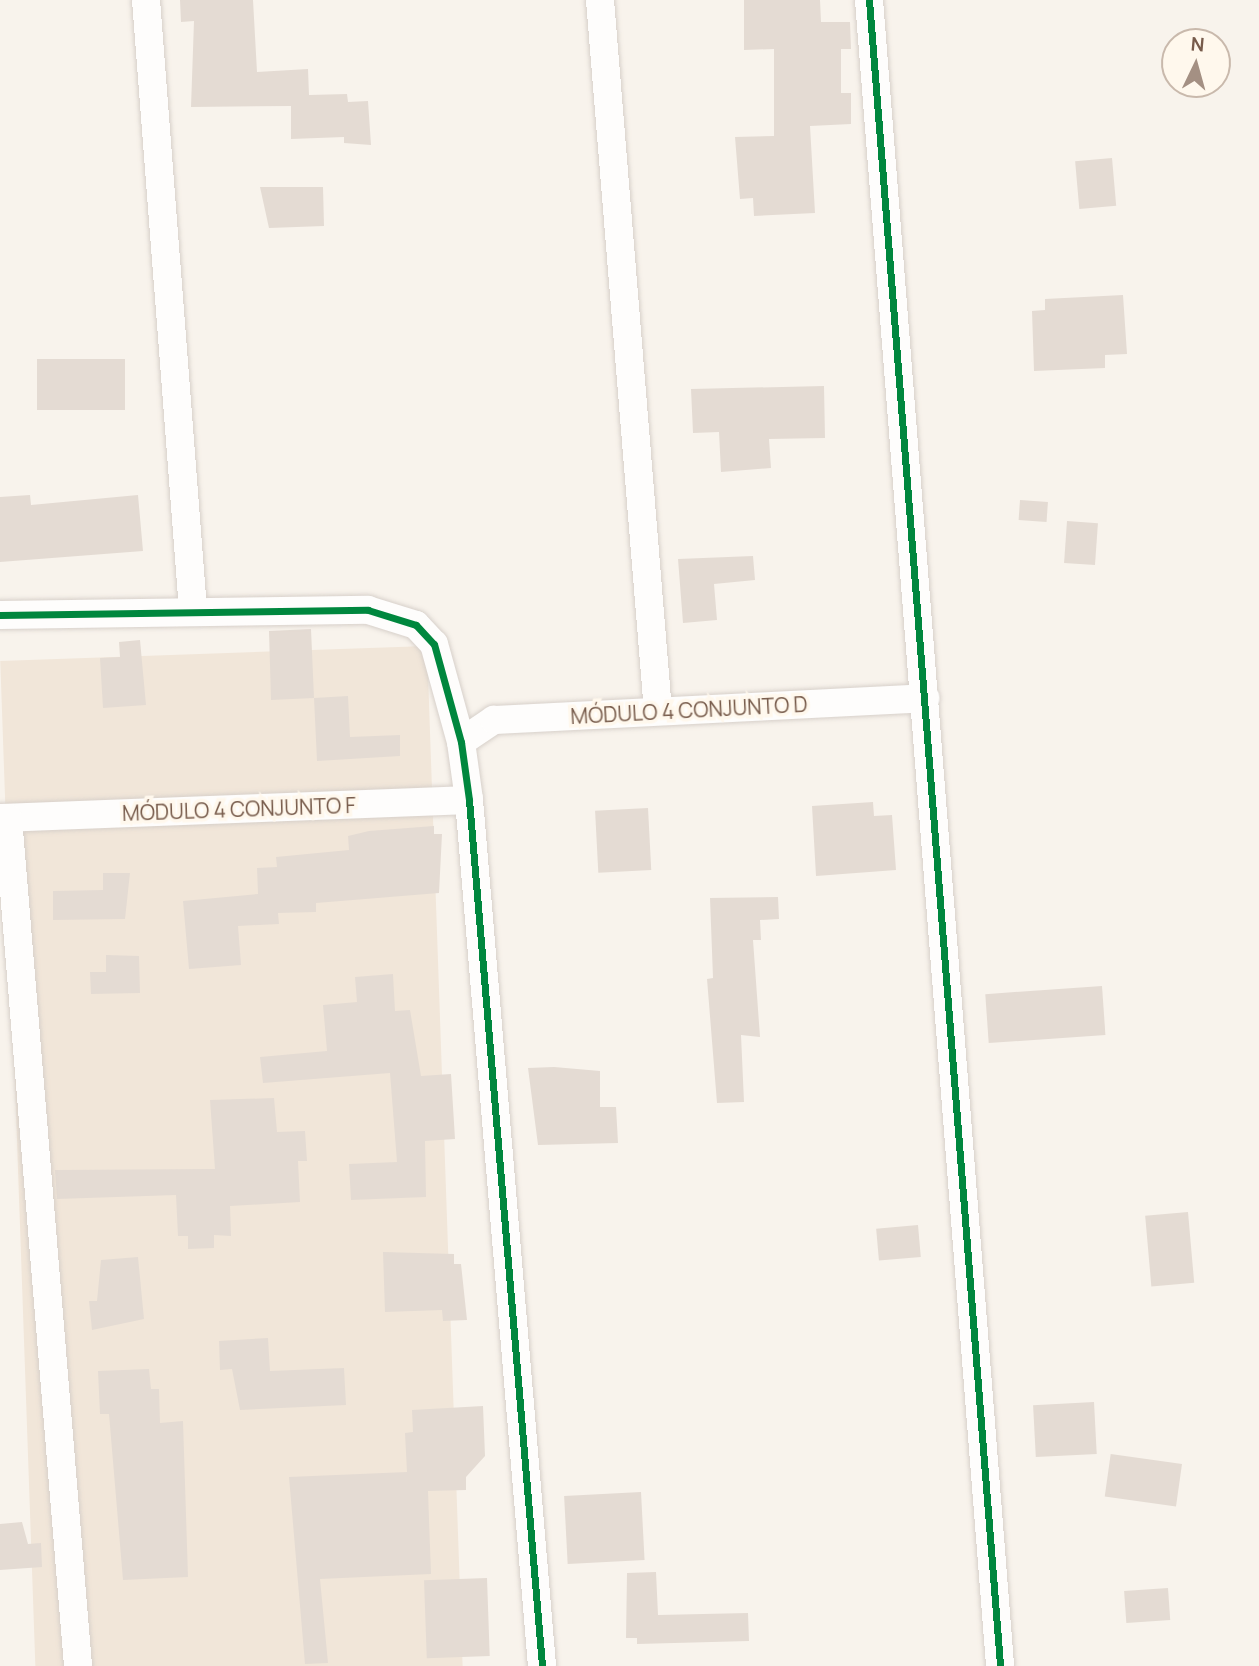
<!DOCTYPE html>
<meta charset="utf-8">
<style>
body{margin:0}
#map{position:relative;width:1259px;height:1666px;overflow:hidden;background:#f8f3ec;font-family:Manrope,sans-serif}
div>[style]{position:absolute}
.residential>*{inset:0;background:#f1e6d9;transform-origin:0 0}
.building>*{inset:0;background:#e4dbd3;transform-origin:0 0}
.roads{filter:drop-shadow(0 0 2px #d7d0ca) drop-shadow(0 0 2px #d7d0ca)}
.street>*{height:28px;margin:-14px;padding:0 14px;transform-origin:14px;border-radius:14px;background:#fefdfc}
.cycleway>*{height:7px;margin:-3.5px;padding:0 3.5px;transform-origin:3.5px;border-radius:3.5px;background:#00873e}
span{translate:-50% -50%;white-space:nowrap;text-align:center;line-height:1.15;-webkit-text-stroke:7px #fff8ed;paint-order:stroke}
.street-label{font-size:21px;color:#775b4b}
.north{position:absolute;left:1161px;top:28px;width:70px;height:70px;box-sizing:border-box;background:#fff8ed;border:2px solid #c9b9ac;border-radius:50%;rotate:5deg;font-size:19px;font-weight:700;line-height:28px;text-align:center;color:#775b4b}
.north::after{content:'';display:block;margin:auto;width:24px;height:32px;background:#a49083;clip-path:polygon(50% 0,100% 100%,50% 72%,0 100%)}
</style>
<div id="map">
<div class="residential">
<div style="left:427px;top:646px;width:1021px;height:427px;rotate:88deg"></div>
</div>
<div class="building">
<div style="clip-path:polygon(180px 0,253px 0,257px 72px,308px 69px,309px 95px,347px 94px,348px 102px,368px 101px,371px 145px,344px 143px,344px 137px,291px 139px,291px 106px,191px 107px,194px 21px,181px 22px)"></div>
<div style="clip-path:polygon(744px 0,820px 0,821px 22px,850px 22px,851px 49px,841px 49px,841px 93px,851px 93px,851px 124px,810px 126px,815px 213px,754px 216px,753px 198px,740px 199px,735px 137px,774px 136px,774px 49px,744px 50px)"></div>
<div style="left:1112px;top:158px;width:48px;height:37px;rotate:85deg"></div>
<div style="clip-path:polygon(260px 187px,323px 187px,324px 226px,269px 228px)"></div>
<div style="clip-path:polygon(1123px 295px,1127px 354px,1105px 355px,1105px 368px,1034px 371px,1032px 311px,1045px 310px,1045px 299px)"></div>
<div style="left:125px;top:359px;width:51px;height:88px;rotate:90deg"></div>
<div style="clip-path:polygon(824px 386px,825px 438px,769px 439px,771px 468px,721px 472px,719px 432px,693px 433px,691px 389px)"></div>
<div style="clip-path:polygon(30px 495px,31px 505px,138px 495px,143px 551px,0 562px,0 497px)"></div>
<div style="left:1020px;top:500px;width:28px;height:20px;rotate:4deg"></div>
<div style="left:1067px;top:521px;width:31px;height:42px;rotate:4deg"></div>
<div style="clip-path:polygon(753px 556px,755px 580px,714px 584px,717px 620px,683px 623px,678px 559px)"></div>
<div style="clip-path:polygon(311px 629px,314px 698px,348px 696px,350px 737px,400px 735px,400px 756px,317px 761px,314px 698px,271px 700px,269px 631px)"></div>
<div style="clip-path:polygon(140px 640px,146px 705px,103px 708px,100px 658px,120px 657px,119px 642px)"></div>
<div style="clip-path:polygon(873px 802px,874px 816px,892px 815px,896px 870px,816px 876px,812px 806px)"></div>
<div style="left:648px;top:808px;width:62px;height:53px;rotate:87deg"></div>
<div style="clip-path:polygon(434px 826px,434px 834px,442px 834px,439px 893px,316px 903px,316px 912px,278px 913px,279px 924px,238px 926px,241px 965px,189px 969px,183px 901px,258px 894px,257px 868px,277px 867px,276px 857px,349px 850px,348px 836px,369px 831px)"></div>
<div style="clip-path:polygon(103px 873px,130px 873px,125px 919px,53px 920px,53px 891px,103px 890px)"></div>
<div style="clip-path:polygon(778px 897px,779px 919px,760px 920px,761px 940px,753px 940px,760px 1037px,741px 1035px,744px 1102px,717px 1103px,707px 979px,713px 978px,710px 898px)"></div>
<div style="clip-path:polygon(106px 955px,139px 956px,140px 993px,91px 994px,90px 972px,106px 972px)"></div>
<div style="clip-path:polygon(393px 974px,395px 1011px,410px 1010px,421px 1076px,451px 1074px,455px 1139px,425px 1141px,426px 1197px,351px 1200px,349px 1164px,397px 1162px,390px 1073px,263px 1083px,260px 1057px,327px 1051px,323px 1005px,357px 1002px,355px 977px)"></div>
<div style="left:1102px;top:986px;width:49px;height:117px;rotate:86deg"></div>
<div style="clip-path:polygon(554px 1067px,600px 1071px,600px 1107px,616px 1107px,618px 1143px,538px 1145px,528px 1068px)"></div>
<div style="clip-path:polygon(274px 1098px,277px 1132px,305px 1131px,307px 1161px,298px 1161px,300px 1202px,230px 1206px,231px 1236px,214px 1235px,214px 1248px,188px 1249px,188px 1236px,178px 1236px,176px 1195px,57px 1199px,55px 1170px,215px 1169px,210px 1100px)"></div>
<div style="left:1188px;top:1212px;width:71px;height:43px;rotate:85deg"></div>
<div style="left:918px;top:1225px;width:32px;height:42px;rotate:85deg"></div>
<div style="clip-path:polygon(383px 1252px,454px 1254px,454px 1264px,461px 1264px,467px 1320px,443px 1321px,442px 1310px,385px 1312px)"></div>
<div style="clip-path:polygon(138px 1257px,144px 1319px,92px 1330px,89px 1301px,97px 1301px,101px 1260px)"></div>
<div style="clip-path:polygon(268px 1338px,270px 1371px,344px 1368px,346px 1405px,240px 1410px,232px 1369px,220px 1370px,219px 1341px)"></div>
<div style="clip-path:polygon(149px 1369px,151px 1389px,159px 1389px,160px 1423px,183px 1421px,188px 1577px,123px 1580px,109px 1414px,100px 1414px,98px 1371px)"></div>
<div style="left:1094px;top:1402px;width:52px;height:61px;rotate:87deg"></div>
<div style="clip-path:polygon(483px 1406px,485px 1456px,466px 1477px,466px 1490px,428px 1491px,431px 1574px,320px 1579px,328px 1663px,305px 1664px,289px 1477px,407px 1472px,405px 1433px,413px 1432px,412px 1410px)"></div>
<div style="left:1182px;top:1464px;width:43px;height:72px;rotate:98deg"></div>
<div style="left:641px;top:1492px;width:68px;height:77px;rotate:87deg"></div>
<div style="clip-path:polygon(22px 1522px,28px 1544px,41px 1543px,42px 1567px,0 1570px,0 1524px)"></div>
<div style="clip-path:polygon(656px 1572px,658px 1615px,748px 1613px,749px 1641px,637px 1644px,637px 1638px,626px 1638px,627px 1573px)"></div>
<div style="left:487px;top:1578px;width:78px;height:63px;rotate:88deg"></div>
<div style="left:1168px;top:1588px;width:32px;height:44px;rotate:86deg"></div>
</div>
<div class="roads">
<div class="street">
<div style="left:146px;top:0;width:611px;rotate:85.59deg"></div>
<div style="left:600px;top:0;width:713px;rotate:85.34deg"></div>
<div style="left:869px;top:0;width:1671px;rotate:85.5deg"></div>
<div style="left:0;top:615px;width:368px;rotate:-0.8deg"></div>
<div style="left:368px;top:610px;width:50px;rotate:17.4deg"></div>
<div style="left:416px;top:625px;width:26px;rotate:47deg"></div>
<div style="left:434px;top:644px;width:102px;rotate:74.6deg"></div>
<div style="left:461px;top:742px;width:59px;rotate:82.1deg"></div>
<div style="left:469px;top:800px;width:869px;rotate:85.18deg"></div>
<div style="left:461px;top:742px;width:40px;rotate:-34deg"></div>
<div style="left:494px;top:720px;width:432px;rotate:-2.9deg"></div>
<div style="left:0;top:818px;width:469px;rotate:-2.2deg"></div>
<div style="left:8px;top:818px;width:851px;rotate:85.28deg"></div>
</div>
</div>
<div class="cycleway">
<div style="left:869px;top:0;width:1671px;rotate:85.5deg"></div>
<div style="left:0;top:615px;width:368px;rotate:-0.8deg"></div>
<div style="left:368px;top:610px;width:50px;rotate:17.4deg"></div>
<div style="left:416px;top:625px;width:26px;rotate:47deg"></div>
<div style="left:434px;top:644px;width:102px;rotate:74.6deg"></div>
<div style="left:461px;top:742px;width:59px;rotate:82.1deg"></div>
<div style="left:469px;top:800px;width:869px;rotate:85.18deg"></div>
</div>
<div class="street-label">
<span style="left:689px;top:710px;rotate:-3deg">MÓDULO 4 CONJUNTO D</span>
<span style="left:239px;top:809px;rotate:-2deg">MÓDULO 4 CONJUNTO F</span>
</div>
<div class="north">N</div>
</div>
